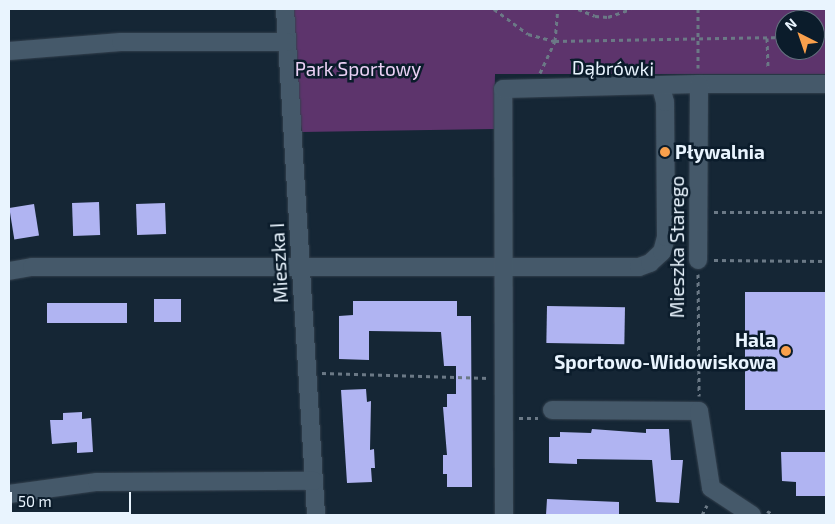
<!DOCTYPE html>
<meta charset="utf-8">
<style>
body{margin:0}
#map{position:relative;width:835px;height:524px;overflow:hidden;background:#152635;font-family:"Exo 2",sans-serif}
div>[style]{position:absolute}
.green>*{inset:0;background:#5d346c}
.building>*{inset:0;background:#b0b4f2;transform-origin:0 0}
.path>*{height:3px;margin-top:-1.5px;transform-origin:0;background:repeating-linear-gradient(90deg,#6b7986 0 4px,transparent 0 8px)}
.roads{filter:drop-shadow(0 0 1px #34414e) drop-shadow(0 0 1px #34414e)}
.minor>*{height:18px;margin:-9px;padding:0 9px;transform-origin:9px;border-radius:9px;background:#45596a}
.dots>*{width:14px;height:14px;translate:-50% -50%;box-sizing:border-box;border:2px solid #0b1c2b;border-radius:50%}
span{translate:-50% -50%;white-space:nowrap;text-align:center;line-height:1.15;-webkit-text-stroke:5px #0b1c2b;paint-order:stroke}
.street-label{font-size:19px;color:#e9f4fe}
.park-label{font-size:19px;color:#ebd1f5}
.poi-label{font-size:19px;color:#e9f4fe;font-weight:700}
.left{translate:0 -50%;text-align:left}
.right{translate:-100% -50%;text-align:right}
.frame{position:absolute;inset:0;border:10px solid #e9f4fe;pointer-events:none}
.north{position:absolute;left:775px;top:10px;width:50px;height:50px;box-sizing:border-box;background:#0b1c2b;border:1px solid #64727f;border-radius:50%;rotate:319deg;font-size:14px;font-weight:700;line-height:20px;text-align:center;color:#e9f4fe}
.north::after{content:'';display:block;margin:auto;width:18px;height:22px;background:#f9a04c;clip-path:polygon(50% 0,100% 100%,50% 72%,0 100%)}
.scale{position:absolute;left:10px;top:492px;width:121px;height:22px;box-sizing:border-box;border:2px solid #e9f4fe;border-top:0;padding-left:6px;font-size:15px;line-height:18px;white-space:nowrap;color:#e9f4fe;-webkit-text-stroke:4px #0b1c2b;paint-order:stroke}
</style>
<div id="map">
<div class="green">
<div style="clip-path:polygon(evenodd,285px 9px,826px 9px,826px 74px,495px 74px,494px 129px,302px 132px,285px 9px,785px 20px,815px 20px,815px 50px,785px 50px,785px 20px)"></div>
</div>
<div class="building">
<div style="left:99px;top:202px;width:33px;height:27px;rotate:88deg"></div>
<div style="left:165px;top:203px;width:31px;height:29px;rotate:88deg"></div>
<div style="left:34px;top:204px;width:32px;height:25px;rotate:81deg"></div>
<div style="left:745px;top:292px;width:81px;height:118px"></div>
<div style="left:154px;top:299px;width:27px;height:23px"></div>
<div style="clip-path:polygon(353px 301px,457px 301px,457px 316px,471px 316px,472px 487px,447px 487px,447px 474px,443px 474px,443px 455px,447px 455px,443px 407px,447px 407px,447px 394px,456px 394px,456px 366px,444px 366px,441px 332px,369px 331px,369px 360px,339px 359px,339px 316px,353px 315px)"></div>
<div style="left:47px;top:303px;width:80px;height:20px"></div>
<div style="left:547px;top:306px;width:78px;height:37px;rotate:1deg"></div>
<div style="clip-path:polygon(366px 389px,367px 402px,371px 401px,370px 450px,374px 449px,375px 468px,371px 468px,372px 482px,347px 483px,341px 390px)"></div>
<div style="clip-path:polygon(82px 412px,82px 419px,91px 418px,93px 452px,77px 453px,77px 442px,52px 444px,50px 420px,63px 420px,63px 413px)"></div>
<div style="clip-path:polygon(592px 429px,646px 433px,646px 429px,669px 429px,671px 460px,683px 460px,679px 503px,656px 502px,652px 460px,577px 459px,577px 464px,549px 463px,549px 437px,560px 437px,560px 432px,591px 433px)"></div>
<div style="clip-path:polygon(781px 452px,826px 452px,826px 496px,796px 496px,796px 482px,782px 481px)"></div>
<div style="clip-path:polygon(547px 499px,619px 502px,619px 515px,546px 515px)"></div>
</div>
<div class="path">
<div style="left:494px;top:9px;width:42px;rotate:36.3deg"></div>
<div style="left:528px;top:34px;width:28px;rotate:15deg"></div>
<div style="left:555px;top:41px;width:230px;rotate:-1deg"></div>
<div style="left:578px;top:9px;width:18px;rotate:22deg"></div>
<div style="left:595px;top:16px;width:13px;rotate:4deg"></div>
<div style="left:608px;top:17px;width:24px;rotate:-19deg"></div>
<div style="left:698px;top:9px;width:59px;rotate:90deg"></div>
<div style="left:815px;top:36px;width:11px"></div>
<div style="left:767px;top:38px;width:30px;rotate:88deg"></div>
<div style="left:540px;top:73px;width:35px;rotate:-65deg"></div>
<div style="left:555px;top:41px;width:32px;rotate:-85deg"></div>
<div style="left:714px;top:212px;width:112px"></div>
<div style="left:714px;top:260px;width:112px;rotate:0.5deg"></div>
<div style="left:671px;top:267px;width:13px"></div>
<div style="left:698px;top:274px;width:122px;rotate:89.5deg"></div>
<div style="left:322px;top:373px;width:167px;rotate:1.7deg"></div>
<div style="left:519px;top:418px;width:19px"></div>
<div style="left:767px;top:511px;width:9px;rotate:27deg"></div>
<div style="left:702px;top:515px;width:11px;rotate:-63deg"></div>
</div>
<div class="roads">
<div class="minor">
<div style="left:285px;top:9px;width:507px;rotate:86.49deg"></div>
<div style="left:9px;top:51px;width:112px;rotate:-4.6deg"></div>
<div style="left:121px;top:42px;width:166px"></div>
<div style="left:699px;top:84px;width:127px"></div>
<div style="left:9px;top:271px;width:23px;rotate:-10deg"></div>
<div style="left:32px;top:267px;width:607px"></div>
<div style="left:639px;top:267px;width:12px;rotate:-20deg"></div>
<div style="left:650px;top:263px;width:16px;rotate:-43deg"></div>
<div style="left:662px;top:252px;width:16px;rotate:-75deg"></div>
<div style="left:666px;top:237px;width:135px;rotate:-90.4deg"></div>
<div style="left:665px;top:102px;width:16px;rotate:-105deg"></div>
<div style="left:552px;top:410px;width:147px;rotate:0.4deg"></div>
<div style="left:699px;top:411px;width:78px;rotate:81.1deg"></div>
<div style="left:711px;top:488px;width:49px;rotate:33.4deg"></div>
<div style="left:9px;top:494px;width:89px;rotate:-7.8deg"></div>
<div style="left:97px;top:482px;width:217px;rotate:-0.3deg"></div>
<div style="left:504px;top:515px;width:426px;rotate:-90.1deg"></div>
<div style="left:503px;top:89px;width:196px;rotate:-1.5deg"></div>
<div style="left:699px;top:84px;width:176px;rotate:90.3deg"></div>
</div>
</div>
<div class="dots">
<div style="left:665px;top:152px;background:#f9a04c"></div>
<div style="left:786px;top:351px;background:#f9a04c"></div>
</div>
<div class="street-label">
<span style="left:613px;top:68px;rotate:1deg">Dąbrówki</span>
<span style="left:677px;top:247px;rotate:-90deg">Mieszka Starego</span>
<span style="left:279px;top:263px;rotate:-93deg">Mieszka I</span>
</div>
<div class="park-label">
<span style="left:358px;top:69px">Park Sportowy</span>
</div>
<div class="poi-label">
<span class="left" style="left:675px;top:152px">Pływalnia</span>
<span class="right" style="left:776px;top:351px">Hala<br>Sportowo-Widowiskowa</span>
</div>
<div class="frame"></div>
<div class="north">N</div>
<div class="scale">50 m</div>
</div>
